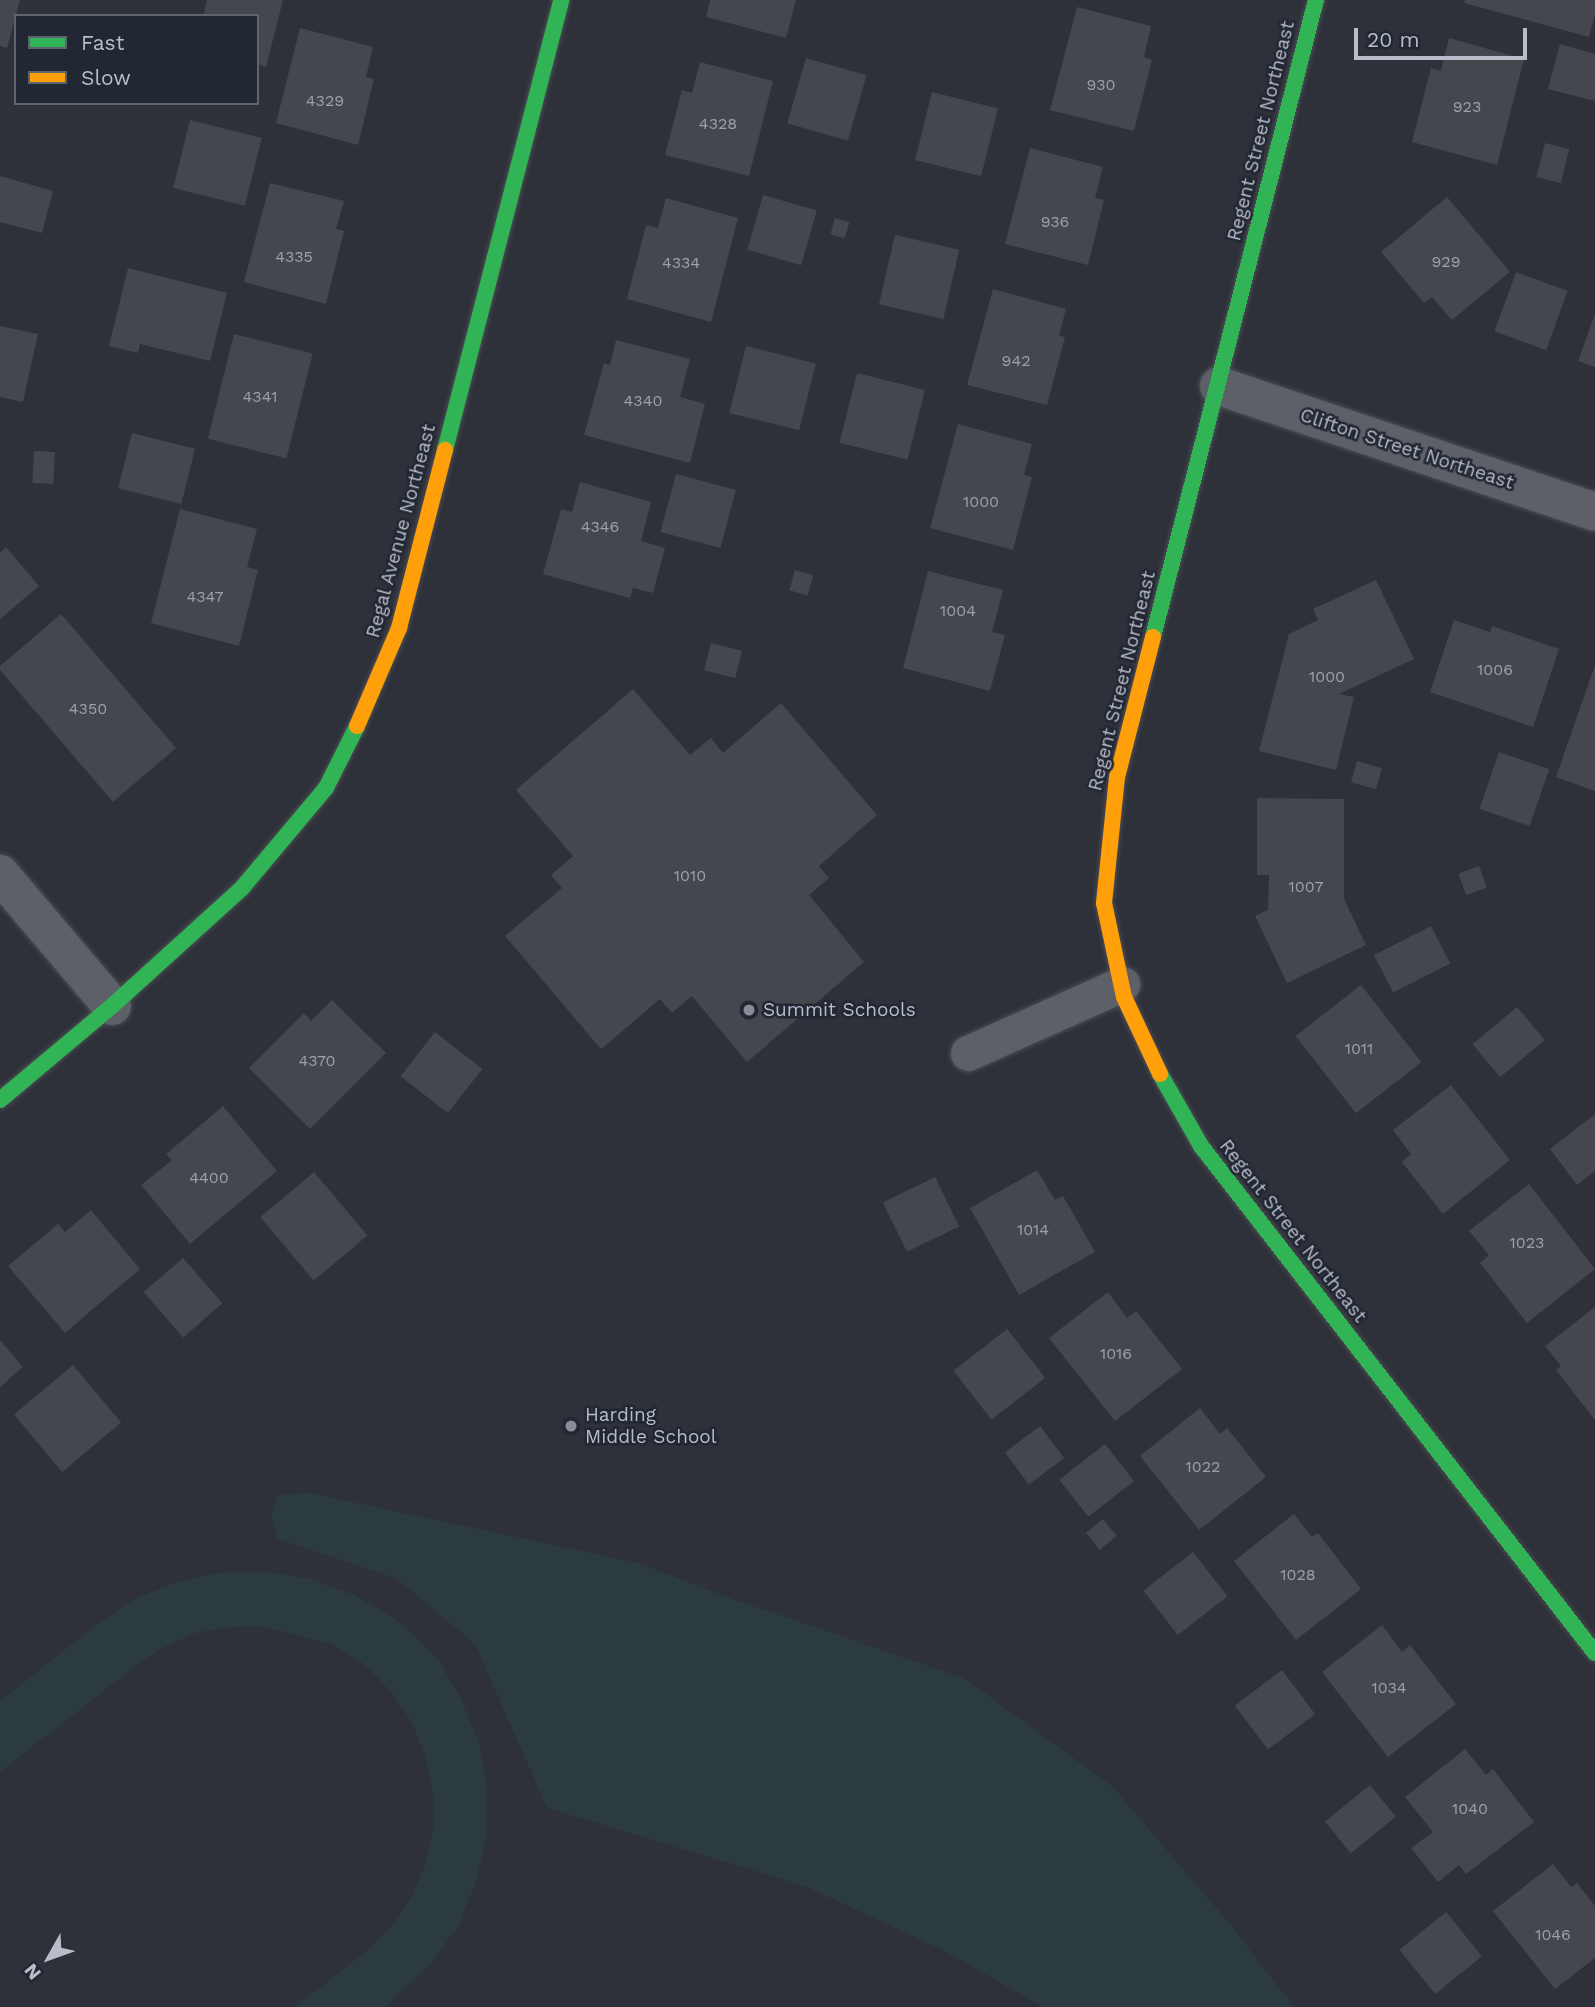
<!DOCTYPE html>
<style>
body{margin:0}
#map{position:relative;width:1595px;height:2007px;overflow:hidden;background:#2e3139;font-family:"Work Sans",sans-serif}
div>[style]{position:absolute}
.green>*{inset:0;background:#2c3b3f}
.building>*{inset:0;background:#44474e;transform-origin:0 0}
.roads{filter:drop-shadow(0 0 2px #4a4c52) drop-shadow(0 0 2px #4a4c52)}
.lane>*{height:35px;margin:-17.5px;padding:0 17.5px;transform-origin:17.5px;border-radius:17.5px;background:#5e6067}
.street>*{height:38px;margin:-19px;padding:0 19px;transform-origin:19px;border-radius:19px;background:#5e6067}
.fast>*{height:16px;margin:-8px;padding:0 8px;transform-origin:8px;border-radius:8px;background:#30b455}
.slow>*{height:16px;margin:-8px;padding:0 8px;transform-origin:8px;border-radius:8px;background:#ff9f0a}
.dots>*{width:19px;height:19px;translate:-50% -50%;box-sizing:border-box;border:4px solid #212733;border-radius:50%}
span{translate:-50% -50%;white-space:nowrap;text-align:center;line-height:1.15;-webkit-text-stroke:5px #212733;paint-order:stroke}
.number-label{font-size:16px;color:#9ca0aa}
.number-label span{-webkit-text-stroke-width:0}
.street-label{font-size:19px;color:#b9bdc9}
.poi-label{font-size:19px;color:#b9bdc9}
.left{translate:0 -50%;text-align:left}
.legend{position:absolute;left:14px;top:14px;width:245px;height:91px;box-sizing:border-box;background:#212733;border:2px solid #5e636f;margin:0;padding:9px 12px;list-style:none;font-size:21px;color:#b9bdc9}
.legend li{display:flex;align-items:center;gap:14px;height:35px}
.legend b{width:35px;border:2px solid #5e636f}
.north{position:absolute;left:14px;top:1923px;width:70px;height:70px;-webkit-text-stroke:5px #212733;paint-order:stroke;rotate:230deg;font-size:19px;font-weight:700;line-height:28px;text-align:center;color:#b9bdc9}
.north::after{content:'';display:block;margin:auto;width:24px;height:32px;background:#b9bdc9;clip-path:polygon(50% 0,100% 100%,50% 72%,0 100%)}
.scale{position:absolute;left:1354px;top:28px;width:173px;height:32px;box-sizing:border-box;border:4px solid #b9bdc9;border-top:0;padding-left:9px;font-size:21px;line-height:24px;white-space:nowrap;color:#b9bdc9;-webkit-text-stroke:5px #212733;paint-order:stroke}
</style>
<div id="map">
<div class="green">
<div style="clip-path:polygon(310px 1493px,638px 1563px,736px 1600px,964px 1678px,1113px 1787px,1229px 1923px,1294px 2007px,1043px 2007px,945px 1951px,805px 1886px,547px 1808px,475px 1644px,397px 1579px,277px 1539px,271px 1513px,277px 1495px)"></div>
<div style="clip-path:polygon(260px 1571px,307px 1578px,355px 1595px,398px 1621px,438px 1659px,461px 1699px,479px 1743px,487px 1790px,486px 1839px,476px 1881px,460px 1923px,434px 1960px,385px 2007px,295px 2007px,369px 1949px,394px 1924px,412px 1896px,426px 1863px,433px 1828px,433px 1795px,426px 1758px,412px 1723px,392px 1693px,364px 1664px,331px 1644px,262px 1626px,228px 1627px,195px 1633px,165px 1647px,137px 1665px,0 1772px,0 1701px,99px 1623px,134px 1599px,174px 1583px,216px 1573px)"></div>
</div>
<div class="building">
<div style="clip-path:polygon(0 0,20px 0,7px 48px,0 46px)"></div>
<div style="clip-path:polygon(207px 0,283px 0,266px 67px,257px 64px,257px 16px,203px 16px)"></div>
<div style="clip-path:polygon(710px 0,796px 0,786px 38px,706px 17px)"></div>
<div style="clip-path:polygon(1465px 0,1595px 0,1595px 15px,1589px 37px,1464px 3px)"></div>
<div style="clip-path:polygon(1077px 7px,1151px 26px,1144px 57px,1152px 60px,1134px 131px,1050px 110px)"></div>
<div style="clip-path:polygon(300px 28px,373px 47px,366px 77px,374px 79px,358px 145px,276px 123px)"></div>
<div style="clip-path:polygon(1449px 38px,1524px 59px,1497px 165px,1412px 142px,1431px 68px,1441px 71px)"></div>
<div style="clip-path:polygon(1560px 44px,1595px 54px,1595px 101px,1548px 89px)"></div>
<div style="left:806px;top:58px;width:63px;height:68px;rotate:16deg"></div>
<div style="clip-path:polygon(700px 62px,773px 81px,749px 176px,665px 155px,682px 90px,692px 93px)"></div>
<div style="left:932px;top:92px;width:68px;height:70px;rotate:14deg"></div>
<div style="left:190px;top:120px;width:74px;height:70px;rotate:14deg"></div>
<div style="left:1545px;top:143px;width:25px;height:35px;rotate:14deg"></div>
<div style="clip-path:polygon(1030px 148px,1103px 167px,1095px 198px,1104px 200px,1088px 265px,1005px 244px)"></div>
<div style="clip-path:polygon(0 176px,53px 191px,42px 233px,0 222px)"></div>
<div style="clip-path:polygon(270px 183px,344px 201px,336px 229px,344px 231px,326px 304px,244px 282px)"></div>
<div style="left:763px;top:195px;width:56px;height:57px;rotate:16deg"></div>
<div style="clip-path:polygon(1447px 197px,1510px 272px,1452px 320px,1432px 297px,1424px 303px,1381px 252px)"></div>
<div style="clip-path:polygon(666px 198px,738px 218px,711px 322px,627px 299px,646px 225px,658px 228px)"></div>
<div style="left:835px;top:218px;width:15px;height:17px;rotate:16deg"></div>
<div style="left:895px;top:235px;width:66px;height:71px;rotate:13deg"></div>
<div style="clip-path:polygon(128px 268px,227px 293px,210px 361px,140px 344px,138px 353px,109px 346px)"></div>
<div style="left:1516px;top:272px;width:55px;height:63px;rotate:20deg"></div>
<div style="clip-path:polygon(993px 289px,1066px 309px,1059px 336px,1065px 337px,1047px 405px,967px 385px)"></div>
<div style="clip-path:polygon(1595px 314px,1595px 367px,1578px 361px)"></div>
<div style="clip-path:polygon(0 326px,38px 334px,23px 402px,0 397px)"></div>
<div style="left:234px;top:334px;width:81px;height:108px;rotate:14deg"></div>
<div style="clip-path:polygon(616px 340px,690px 359px,680px 397px,705px 404px,690px 463px,584px 435px,604px 363px,610px 365px)"></div>
<div style="left:746px;top:346px;width:72px;height:69px;rotate:14deg"></div>
<div style="left:857px;top:373px;width:70px;height:72px;rotate:14deg"></div>
<div style="clip-path:polygon(958px 424px,1032px 444px,1024px 475px,1032px 477px,1013px 550px,930px 528px)"></div>
<div style="left:132px;top:433px;width:65px;height:57px;rotate:14deg"></div>
<div style="left:34px;top:451px;width:21px;height:32px;rotate:3deg"></div>
<div style="left:676px;top:474px;width:62px;height:60px;rotate:15deg"></div>
<div style="clip-path:polygon(580px 482px,651px 502px,641px 541px,665px 548px,653px 593px,633px 588px,630px 598px,543px 574px,561px 509px,572px 512px)"></div>
<div style="clip-path:polygon(180px 509px,257px 529px,247px 567px,258px 570px,239px 646px,151px 623px)"></div>
<div style="clip-path:polygon(6px 547px,39px 586px,0 619px,0 553px)"></div>
<div style="left:795px;top:570px;width:19px;height:21px;rotate:16deg"></div>
<div style="clip-path:polygon(928px 571px,1003px 590px,992px 632px,1005px 635px,990px 691px,903px 668px)"></div>
<div style="clip-path:polygon(1376px 580px,1414px 659px,1339px 694px,1354px 697px,1336px 770px,1259px 751px,1289px 634px,1318px 620px,1313px 609px)"></div>
<div style="clip-path:polygon(61px 614px,176px 748px,113px 802px,0 670px,0 666px)"></div>
<div style="clip-path:polygon(1454px 620px,1490px 632px,1492px 626px,1559px 649px,1533px 727px,1430px 692px)"></div>
<div style="left:711px;top:643px;width:32px;height:28px;rotate:14deg"></div>
<div style="clip-path:polygon(1595px 665px,1595px 791px,1556px 777px)"></div>
<div style="clip-path:polygon(633px 689px,690px 755px,711px 738px,723px 753px,781px 703px,877px 815px,819px 866px,829px 878px,809px 895px,864px 962px,747px 1062px,692px 996px,672px 1013px,660px 999px,601px 1049px,505px 936px,562px 888px,551px 875px,573px 856px,516px 790px)"></div>
<div style="left:1499px;top:752px;width:53px;height:60px;rotate:19deg"></div>
<div style="left:1357px;top:761px;width:26px;height:22px;rotate:16deg"></div>
<div style="clip-path:polygon(1257px 798px,1344px 799px,1344px 899px,1366px 945px,1287px 983px,1255px 916px,1268px 910px,1269px 875px,1257px 875px)"></div>
<div style="left:1479px;top:866px;width:23px;height:22px;rotate:70deg"></div>
<div style="left:1431px;top:926px;width:42px;height:64px;rotate:63deg"></div>
<div style="left:1361px;top:985px;width:98px;height:83px;rotate:52deg"></div>
<div style="clip-path:polygon(332px 1000px,386px 1053px,310px 1129px,249px 1068px,304px 1013px,311px 1021px)"></div>
<div style="left:1517px;top:1007px;width:43px;height:58px;rotate:50deg"></div>
<div style="left:435px;top:1032px;width:60px;height:56px;rotate:38deg"></div>
<div style="clip-path:polygon(1451px 1085px,1510px 1160px,1443px 1214px,1402px 1162px,1411px 1154px,1393px 1130px)"></div>
<div style="clip-path:polygon(223px 1106px,277px 1171px,190px 1244px,141px 1185px,172px 1160px,166px 1154px)"></div>
<div style="clip-path:polygon(1595px 1114px,1595px 1171px,1577px 1185px,1550px 1149px)"></div>
<div style="clip-path:polygon(1037px 1170px,1055px 1200px,1063px 1196px,1095px 1252px,1019px 1295px,970px 1208px)"></div>
<div style="left:314px;top:1172px;width:83px;height:70px;rotate:50deg"></div>
<div style="left:935px;top:1177px;width:55px;height:58px;rotate:64deg"></div>
<div style="clip-path:polygon(1529px 1184px,1595px 1269px,1527px 1323px,1480px 1263px,1489px 1255px,1469px 1231px)"></div>
<div style="clip-path:polygon(91px 1210px,140px 1269px,65px 1333px,8px 1266px,58px 1224px,65px 1232px)"></div>
<div style="left:183px;top:1258px;width:60px;height:52px;rotate:49deg"></div>
<div style="clip-path:polygon(1108px 1292px,1127px 1318px,1136px 1311px,1182px 1369px,1115px 1421px,1049px 1338px)"></div>
<div style="clip-path:polygon(1595px 1307px,1595px 1420px,1556px 1370px,1561px 1366px,1545px 1346px)"></div>
<div style="left:1007px;top:1329px;width:62px;height:68px;rotate:52deg"></div>
<div style="clip-path:polygon(0 1340px,23px 1367px,0 1387px)"></div>
<div style="left:73px;top:1365px;width:75px;height:77px;rotate:50deg"></div>
<div style="clip-path:polygon(1200px 1408px,1220px 1434px,1227px 1428px,1266px 1477px,1199px 1530px,1140px 1456px)"></div>
<div style="left:1040px;top:1426px;width:40px;height:44px;rotate:53deg"></div>
<div style="left:1105px;top:1444px;width:47px;height:58px;rotate:52deg"></div>
<div style="clip-path:polygon(1294px 1514px,1312px 1537px,1318px 1533px,1361px 1589px,1296px 1640px,1234px 1561px)"></div>
<div style="left:1103px;top:1519px;width:22px;height:22px;rotate:51deg"></div>
<div style="left:1193px;top:1552px;width:56px;height:63px;rotate:52deg"></div>
<div style="clip-path:polygon(1382px 1625px,1402px 1652px,1410px 1645px,1456px 1704px,1388px 1757px,1322px 1672px)"></div>
<div style="left:1282px;top:1670px;width:55px;height:59px;rotate:53deg"></div>
<div style="clip-path:polygon(1465px 1749px,1486px 1775px,1493px 1769px,1534px 1822px,1466px 1874px,1459px 1865px,1438px 1882px,1411px 1848px,1433px 1832px,1405px 1797px)"></div>
<div style="left:1370px;top:1785px;width:41px;height:58px;rotate:51deg"></div>
<div style="clip-path:polygon(1553px 1864px,1571px 1887px,1577px 1883px,1595px 1906px,1595px 1958px,1555px 1989px,1493px 1911px)"></div>
<div style="left:1446px;top:1912px;width:57px;height:60px;rotate:51deg"></div>
</div>
<div class="roads">
<div class="lane">
<div style="left:968px;top:1053px;width:169px;rotate:-24.1deg"></div>
</div>
<div class="street">
<div style="left:1219px;top:386px;width:397px;rotate:18.5deg"></div>
<div style="left:0;top:874px;width:173px;rotate:49.7deg"></div>
</div>
<div class="fast">
<div style="left:445px;top:450px;width:465px;rotate:-75.5deg"></div>
<div style="left:1153px;top:637px;width:658px;rotate:-75.65deg"></div>
<div style="left:1160px;top:1074px;width:83px;rotate:60.3deg"></div>
<div style="left:1201px;top:1146px;width:642px;rotate:52.15deg"></div>
<div style="left:0;top:1100px;width:146px;rotate:-40deg"></div>
<div style="left:112px;top:1006px;width:176px;rotate:-42.2deg"></div>
<div style="left:242px;top:888px;width:131px;rotate:-50deg"></div>
<div style="left:326px;top:788px;width:69px;rotate:-63.4deg"></div>
</div>
<div class="slow">
<div style="left:1153px;top:637px;width:145px;rotate:104.4deg"></div>
<div style="left:1117px;top:777px;width:127px;rotate:95.9deg"></div>
<div style="left:1104px;top:903px;width:96px;rotate:78deg"></div>
<div style="left:1124px;top:997px;width:85px;rotate:64.9deg"></div>
<div style="left:357px;top:726px;width:107px;rotate:-66.8deg"></div>
<div style="left:399px;top:628px;width:184px;rotate:-75.5deg"></div>
</div>
</div>
<div class="dots">
<div style="left:749px;top:1010px;background:#888c97"></div>
<div style="left:571px;top:1426px;background:#888c97"></div>
</div>
<div class="number-label">
<span style="left:1101px;top:85px">930</span>
<span style="left:325px;top:101px">4329</span>
<span style="left:1467px;top:107px">923</span>
<span style="left:718px;top:124px">4328</span>
<span style="left:1055px;top:222px">936</span>
<span style="left:294px;top:257px">4335</span>
<span style="left:1446px;top:262px">929</span>
<span style="left:681px;top:263px">4334</span>
<span style="left:1016px;top:361px">942</span>
<span style="left:260px;top:397px">4341</span>
<span style="left:643px;top:401px">4340</span>
<span style="left:981px;top:502px">1000</span>
<span style="left:600px;top:527px">4346</span>
<span style="left:205px;top:597px">4347</span>
<span style="left:958px;top:611px">1004</span>
<span style="left:1495px;top:670px">1006</span>
<span style="left:1327px;top:677px">1000</span>
<span style="left:88px;top:709px">4350</span>
<span style="left:690px;top:876px">1010</span>
<span style="left:1306px;top:887px">1007</span>
<span style="left:1359px;top:1049px">1011</span>
<span style="left:317px;top:1061px">4370</span>
<span style="left:209px;top:1178px">4400</span>
<span style="left:1033px;top:1230px">1014</span>
<span style="left:1527px;top:1243px">1023</span>
<span style="left:1116px;top:1354px">1016</span>
<span style="left:1203px;top:1467px">1022</span>
<span style="left:1298px;top:1575px">1028</span>
<span style="left:1389px;top:1688px">1034</span>
<span style="left:1470px;top:1809px">1040</span>
<span style="left:1553px;top:1935px">1046</span>
</div>
<div class="street-label">
<span style="left:1261px;top:131px;rotate:-76deg">Regent Street Northeast</span>
<span style="left:1407px;top:449px;rotate:18deg">Clifton Street Northeast</span>
<span style="left:401px;top:531px;rotate:-75deg">Regal Avenue Northeast</span>
<span style="left:1122px;top:681px;rotate:-76deg">Regent Street Northeast</span>
<span style="left:1293px;top:1231px;rotate:52deg">Regent Street Northeast</span>
</div>
<div class="poi-label">
<span class="left" style="left:763px;top:1010px">Summit Schools</span>
<span class="left" style="left:585px;top:1426px">Harding<br>Middle School</span>
</div>
<ul class="legend">
<li><b style="height:9px;background:#30b455"></b>Fast</li>
<li><b style="height:9px;background:#ff9f0a"></b>Slow</li>
</ul>
<div class="north">N</div>
<div class="scale">20 m</div>
</div>
